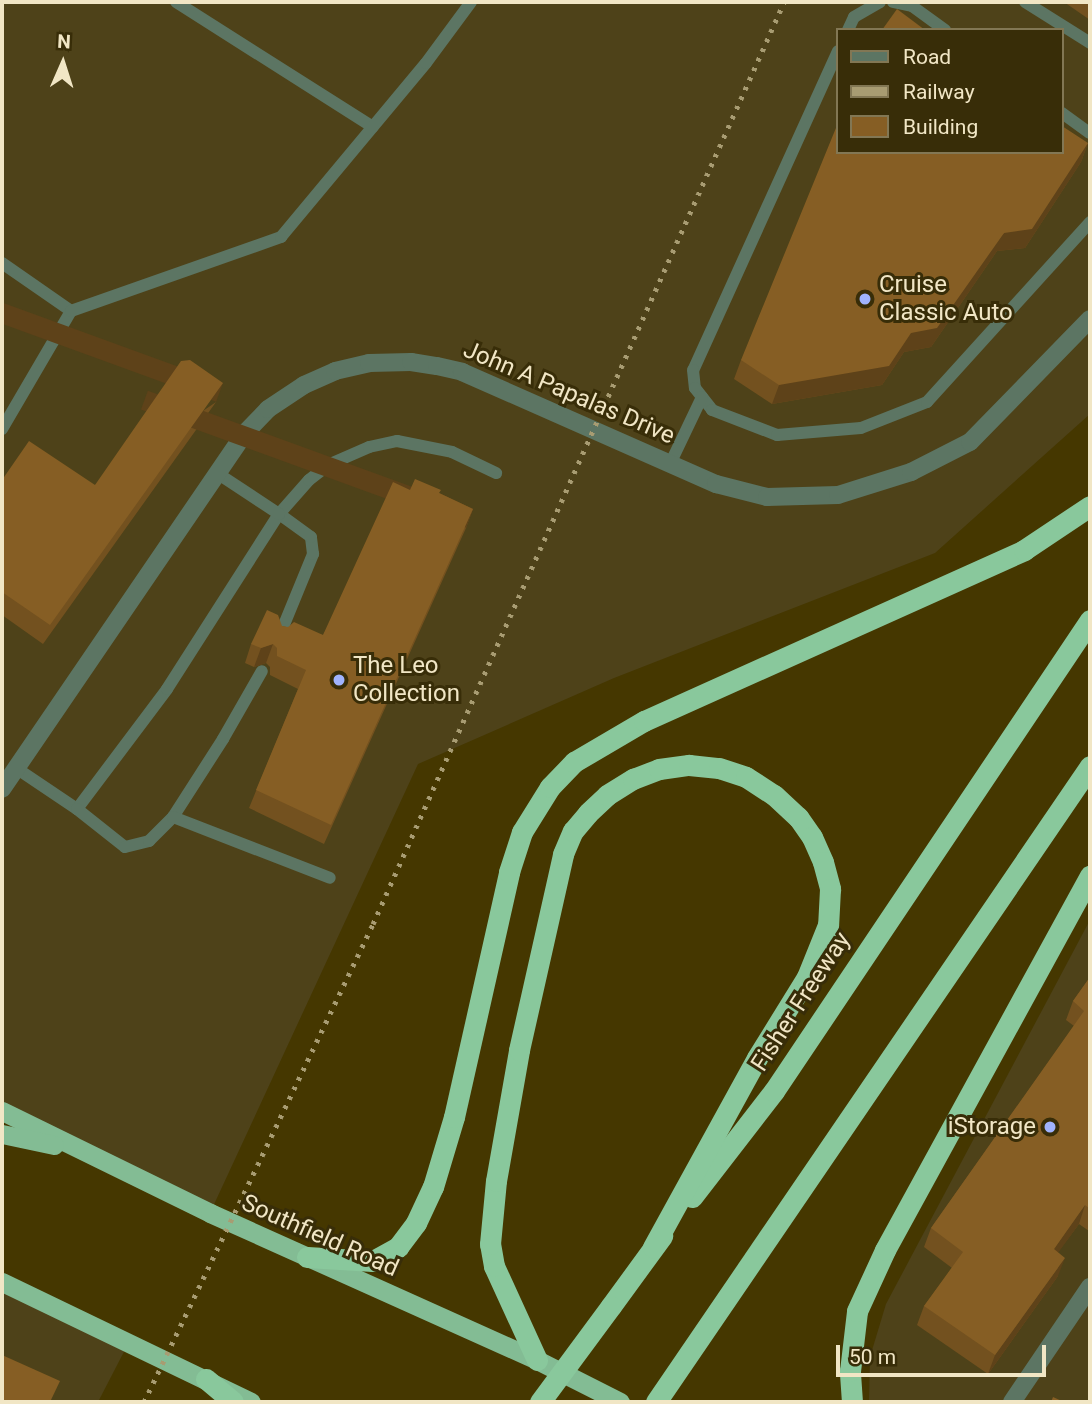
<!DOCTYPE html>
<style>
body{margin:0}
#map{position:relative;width:1092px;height:1404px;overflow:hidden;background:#453700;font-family:Roboto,sans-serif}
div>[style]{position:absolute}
.built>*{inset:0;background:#4e4219}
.service>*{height:12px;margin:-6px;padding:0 6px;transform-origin:6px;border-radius:6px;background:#5c7563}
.minor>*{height:18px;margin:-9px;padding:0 9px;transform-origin:9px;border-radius:9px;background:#5c7563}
.trunk>*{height:19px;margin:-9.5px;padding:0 9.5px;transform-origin:9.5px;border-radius:9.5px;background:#83bc94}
.motorway>*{height:21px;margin:-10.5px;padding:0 10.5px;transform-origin:10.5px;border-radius:10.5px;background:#89c89c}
.rail>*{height:5px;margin-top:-2.5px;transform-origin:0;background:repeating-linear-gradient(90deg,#a89c72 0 3.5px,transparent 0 10.5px)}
.motorway-bridge>*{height:21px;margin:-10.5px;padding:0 10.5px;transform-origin:10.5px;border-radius:10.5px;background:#89c89c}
.wall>*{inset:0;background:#73511f}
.shaded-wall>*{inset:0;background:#5e4219;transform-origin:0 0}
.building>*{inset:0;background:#865e24}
.dots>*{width:19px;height:19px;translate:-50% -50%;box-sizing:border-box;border:4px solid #382d08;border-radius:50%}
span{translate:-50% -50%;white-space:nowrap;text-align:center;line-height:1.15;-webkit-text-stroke:6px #382d08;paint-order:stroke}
.poi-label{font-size:24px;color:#f1e6c5}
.left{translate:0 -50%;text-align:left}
.right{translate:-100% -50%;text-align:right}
.street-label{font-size:24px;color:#f1e6c5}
.frame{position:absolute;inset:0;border:4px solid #f1e6c5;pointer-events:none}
.legend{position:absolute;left:836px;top:28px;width:228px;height:126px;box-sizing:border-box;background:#382d08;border:2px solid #827754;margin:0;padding:9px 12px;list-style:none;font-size:21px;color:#f1e6c5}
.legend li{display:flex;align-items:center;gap:14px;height:35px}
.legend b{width:35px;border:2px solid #827754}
.north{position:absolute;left:28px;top:28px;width:70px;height:70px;-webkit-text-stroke:5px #382d08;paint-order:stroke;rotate:3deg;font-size:19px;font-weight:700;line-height:28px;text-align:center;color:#f1e6c5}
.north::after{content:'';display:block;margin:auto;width:24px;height:32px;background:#f1e6c5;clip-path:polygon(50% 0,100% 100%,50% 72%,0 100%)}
.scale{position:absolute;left:836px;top:1345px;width:210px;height:32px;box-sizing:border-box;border:4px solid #f1e6c5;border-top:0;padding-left:9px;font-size:21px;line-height:24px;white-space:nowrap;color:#f1e6c5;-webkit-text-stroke:5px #382d08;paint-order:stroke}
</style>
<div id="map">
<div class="built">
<div style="clip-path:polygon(evenodd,2px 2px,1090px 2px,1090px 414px,935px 553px,614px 678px,418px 764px,210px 1213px,2px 1111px,2px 2px,838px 30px,1062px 30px,1062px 152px,838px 152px,838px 30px)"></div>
<div style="clip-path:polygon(1090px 920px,1090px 1402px,869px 1402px,870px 1357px,886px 1304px)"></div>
<div style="clip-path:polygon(2px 1282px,129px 1342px,98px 1402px,2px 1402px)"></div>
</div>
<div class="service">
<div style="left:176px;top:2px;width:233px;rotate:32.4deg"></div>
<div style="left:893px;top:2px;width:19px;rotate:12deg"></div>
<div style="left:912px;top:6px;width:41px;rotate:36deg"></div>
<div style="left:1025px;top:2px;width:77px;rotate:32.2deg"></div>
<div style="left:848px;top:30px;width:14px;rotate:-65deg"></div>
<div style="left:854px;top:17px;width:30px;rotate:-30deg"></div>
<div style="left:838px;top:51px;width:350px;rotate:114.4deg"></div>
<div style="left:693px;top:370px;width:18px;rotate:84deg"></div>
<div style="left:695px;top:388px;width:28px;rotate:52deg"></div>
<div style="left:712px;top:410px;width:70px;rotate:21deg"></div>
<div style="left:777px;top:435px;width:84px;rotate:-4.8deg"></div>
<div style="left:861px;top:428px;width:71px;rotate:-21.5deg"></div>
<div style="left:927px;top:402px;width:243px;rotate:-47.8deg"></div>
<div style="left:1062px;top:113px;width:34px;rotate:36deg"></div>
<div style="left:2px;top:263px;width:84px;rotate:34.8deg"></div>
<div style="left:71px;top:311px;width:137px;rotate:120.3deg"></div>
<div style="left:71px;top:311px;width:223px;rotate:-19.4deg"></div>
<div style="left:281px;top:237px;width:226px;rotate:-50.2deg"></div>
<div style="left:426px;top:63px;width:76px;rotate:-53.6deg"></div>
<div style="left:671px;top:462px;width:72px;rotate:-64.5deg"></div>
<div style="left:279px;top:637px;width:90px;rotate:-67.7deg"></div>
<div style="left:313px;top:554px;width:17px;rotate:-97deg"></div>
<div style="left:311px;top:537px;width:39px;rotate:-144deg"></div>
<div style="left:279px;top:514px;width:45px;rotate:-48.6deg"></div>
<div style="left:309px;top:480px;width:24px;rotate:-38deg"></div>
<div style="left:328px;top:465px;width:45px;rotate:-23.7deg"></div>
<div style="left:369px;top:447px;width:29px;rotate:-12deg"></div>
<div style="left:397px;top:441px;width:56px;rotate:11.3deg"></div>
<div style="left:452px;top:452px;width:49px;rotate:25.5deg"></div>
<div style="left:16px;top:768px;width:73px;rotate:33.9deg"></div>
<div style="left:77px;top:809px;width:150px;rotate:-53.1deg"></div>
<div style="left:167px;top:689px;width:208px;rotate:-57.4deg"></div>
<div style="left:279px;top:514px;width:74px;rotate:-146.5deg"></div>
<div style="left:77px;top:809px;width:61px;rotate:38.4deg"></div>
<div style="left:125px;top:847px;width:25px;rotate:-14deg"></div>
<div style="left:149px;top:841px;width:34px;rotate:-45deg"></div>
<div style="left:173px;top:817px;width:93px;rotate:-57.3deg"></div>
<div style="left:223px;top:739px;width:78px;rotate:-60.2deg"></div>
<div style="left:173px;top:817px;width:168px;rotate:21.2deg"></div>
</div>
<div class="minor">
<div style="left:2px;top:789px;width:431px;rotate:-55.7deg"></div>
<div style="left:245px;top:433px;width:33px;rotate:-46deg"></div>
<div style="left:268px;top:409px;width:43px;rotate:-33.7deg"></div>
<div style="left:304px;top:385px;width:34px;rotate:-24deg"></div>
<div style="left:335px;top:371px;width:35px;rotate:-13deg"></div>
<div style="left:369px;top:363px;width:42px;rotate:-1.4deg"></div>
<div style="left:411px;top:362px;width:26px;rotate:9deg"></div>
<div style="left:437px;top:366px;width:26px;rotate:13deg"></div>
<div style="left:462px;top:372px;width:278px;rotate:23.8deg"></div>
<div style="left:716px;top:484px;width:53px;rotate:14.3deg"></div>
<div style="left:767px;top:497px;width:71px;rotate:-1.6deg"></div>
<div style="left:838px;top:495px;width:77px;rotate:-17.5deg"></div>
<div style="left:911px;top:472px;width:66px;rotate:-27deg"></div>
<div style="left:970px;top:442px;width:172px;rotate:-45.7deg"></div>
<div style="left:1012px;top:1402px;width:139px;rotate:-55.9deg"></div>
</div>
<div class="trunk">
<div style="left:2px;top:1111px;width:232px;rotate:26.1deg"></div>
<div style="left:210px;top:1213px;width:359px;rotate:24.2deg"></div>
<div style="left:537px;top:1360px;width:93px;rotate:26.8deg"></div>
<div style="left:2px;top:1134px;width:53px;rotate:11.9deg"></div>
<div style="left:2px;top:1282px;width:276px;rotate:25.7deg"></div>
</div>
<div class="motorway">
<div style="left:692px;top:1197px;width:134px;rotate:-52.3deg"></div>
<div style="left:774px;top:1091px;width:567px;rotate:-56.14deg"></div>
<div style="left:307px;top:1257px;width:66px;rotate:3.5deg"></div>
<div style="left:373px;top:1261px;width:29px;rotate:-29deg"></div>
<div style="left:398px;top:1247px;width:30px;rotate:-53deg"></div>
<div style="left:416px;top:1223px;width:40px;rotate:-65deg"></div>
<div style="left:433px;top:1187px;width:73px;rotate:-73.3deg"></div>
<div style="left:454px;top:1117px;width:251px;rotate:-77.3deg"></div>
<div style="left:509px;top:872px;width:42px;rotate:-72deg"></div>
<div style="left:522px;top:832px;width:53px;rotate:-58.1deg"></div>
<div style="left:550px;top:787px;width:35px;rotate:-46deg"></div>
<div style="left:574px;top:762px;width:81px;rotate:-30.4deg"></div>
<div style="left:644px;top:721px;width:417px;rotate:-24.2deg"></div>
<div style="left:1024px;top:550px;width:79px;rotate:-33.7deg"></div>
<div style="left:611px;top:1306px;width:87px;rotate:-53.9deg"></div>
<div style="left:537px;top:1360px;width:103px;rotate:-114.6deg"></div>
<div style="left:494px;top:1266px;width:22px;rotate:-100deg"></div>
<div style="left:490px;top:1244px;width:63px;rotate:-84.6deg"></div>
<div style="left:496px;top:1181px;width:133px;rotate:-80deg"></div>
<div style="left:519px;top:1050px;width:201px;rotate:-77.3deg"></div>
<div style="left:563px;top:854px;width:25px;rotate:-67deg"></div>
<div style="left:573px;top:831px;width:23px;rotate:-50deg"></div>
<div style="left:588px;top:813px;width:26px;rotate:-43deg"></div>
<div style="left:607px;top:795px;width:31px;rotate:-32deg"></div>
<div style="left:633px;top:779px;width:28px;rotate:-21deg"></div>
<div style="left:659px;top:769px;width:30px;rotate:-8deg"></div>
<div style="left:689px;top:765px;width:30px;rotate:6deg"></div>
<div style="left:719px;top:768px;width:28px;rotate:18deg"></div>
<div style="left:746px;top:777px;width:33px;rotate:33deg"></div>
<div style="left:774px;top:795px;width:33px;rotate:43deg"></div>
<div style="left:798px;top:817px;width:24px;rotate:55deg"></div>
<div style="left:812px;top:837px;width:27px;rotate:66deg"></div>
<div style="left:823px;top:862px;width:28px;rotate:75deg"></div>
<div style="left:830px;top:889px;width:36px;rotate:93deg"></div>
<div style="left:828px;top:925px;width:56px;rotate:112deg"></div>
<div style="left:807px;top:977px;width:95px;rotate:121.7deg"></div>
<div style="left:757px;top:1058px;width:216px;rotate:118.8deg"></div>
<div style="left:206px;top:1379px;width:35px;rotate:40deg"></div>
<div style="left:656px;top:1402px;width:770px;rotate:-55.69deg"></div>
<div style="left:852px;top:1402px;width:31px;rotate:-94deg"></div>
<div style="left:850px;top:1371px;width:60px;rotate:-83.3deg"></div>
<div style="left:857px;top:1311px;width:67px;rotate:-65.3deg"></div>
<div style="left:885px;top:1250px;width:427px;rotate:-61.3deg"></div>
</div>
<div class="rail">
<div style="left:144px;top:1402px;width:530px;rotate:-64.4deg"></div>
<div style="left:373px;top:924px;width:1009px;rotate:-65.97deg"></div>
</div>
<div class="motorway-bridge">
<div style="left:540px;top:1402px;width:119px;rotate:-53.5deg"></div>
</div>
<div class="wall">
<div style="clip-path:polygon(1064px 2px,1090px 2px,1090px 20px)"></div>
<div style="clip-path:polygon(1088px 143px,1081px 162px,1025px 248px,997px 251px,931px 347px,904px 352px,882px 385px,772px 404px,734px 379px,741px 360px)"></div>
<div style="clip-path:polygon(216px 402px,43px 644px,2px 615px,2px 480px,95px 485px)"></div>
<div style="clip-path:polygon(410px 490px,439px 493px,473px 509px,466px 528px,324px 844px,249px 808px,298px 689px,270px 675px,270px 667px,266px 663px,254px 667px,245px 663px,251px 644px,282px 626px,323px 635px)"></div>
<div style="clip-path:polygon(1090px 977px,1090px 1229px,1089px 1231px,1079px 1224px,1058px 1252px,1058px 1276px,988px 1374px,917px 1325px,924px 1306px,952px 1268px,924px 1247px,931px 1228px,1074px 1026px,1066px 1020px,1073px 1001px)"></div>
</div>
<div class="shaded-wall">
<div style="clip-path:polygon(1088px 143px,1081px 162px,1025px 248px,997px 251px,931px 347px,904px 352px,882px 385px,772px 404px,779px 385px,911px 333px)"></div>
<div style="left:223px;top:383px;width:20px;height:297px;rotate:110deg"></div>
<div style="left:473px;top:509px;width:20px;height:346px;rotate:110deg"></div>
<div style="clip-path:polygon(273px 644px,266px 663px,254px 667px,261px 648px)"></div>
<div style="clip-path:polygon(1085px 1205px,1079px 1224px,1047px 1268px,1054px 1249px)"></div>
<div style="clip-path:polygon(1065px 1258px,1058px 1276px,988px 1374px,995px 1355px)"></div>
</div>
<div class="building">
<div style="clip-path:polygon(897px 9px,925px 30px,882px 30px)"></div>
<div style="clip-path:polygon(838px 123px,838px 152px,1062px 152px,1062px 126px,1088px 143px,1032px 229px,1004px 233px,937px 328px,911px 333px,889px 366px,779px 385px,741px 360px)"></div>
<div style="clip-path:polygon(190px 360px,223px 383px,50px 625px,2px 592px,2px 480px,29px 441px,95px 485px,181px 361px)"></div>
<div style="clip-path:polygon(415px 479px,441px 490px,439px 493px,473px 509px,331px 825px,256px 790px,306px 670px,277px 656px,277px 648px,273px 644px,261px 648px,251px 644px,267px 610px,278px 615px,282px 626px,288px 627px,294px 622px,323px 635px,393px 482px,410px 490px)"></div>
<div style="clip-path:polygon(1090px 977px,1090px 1209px,1085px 1205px,1054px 1249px,1065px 1258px,995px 1355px,924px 1306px,963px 1252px,931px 1228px,1084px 1011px,1073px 1001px)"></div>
<div style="clip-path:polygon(2px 1355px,60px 1381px,50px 1402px,2px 1402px)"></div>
<div style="clip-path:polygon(1053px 1397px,1064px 1402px,1051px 1402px)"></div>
</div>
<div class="dots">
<div style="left:865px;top:299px;background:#a0b3fd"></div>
<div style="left:339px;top:680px;background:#a0b3fd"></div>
<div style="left:1050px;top:1127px;background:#a0b3fd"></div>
</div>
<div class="poi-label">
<span class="left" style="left:879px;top:299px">Cruise<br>Classic Auto</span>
<span class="left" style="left:353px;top:680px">The Leo<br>Collection</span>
<span class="right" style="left:1036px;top:1127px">iStorage</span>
</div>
<div class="street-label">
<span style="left:569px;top:393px;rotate:23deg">John A Papalas Drive</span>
<span style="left:801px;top:1002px;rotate:-57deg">Fisher Freeway</span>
<span style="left:320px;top:1236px;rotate:24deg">Southfield Road</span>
</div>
<div class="frame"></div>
<ul class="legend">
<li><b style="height:9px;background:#5c7563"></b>Road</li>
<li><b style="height:9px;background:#a89c72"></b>Railway</li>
<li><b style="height:19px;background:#865e24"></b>Building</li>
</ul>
<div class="north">N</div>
<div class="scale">50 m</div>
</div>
